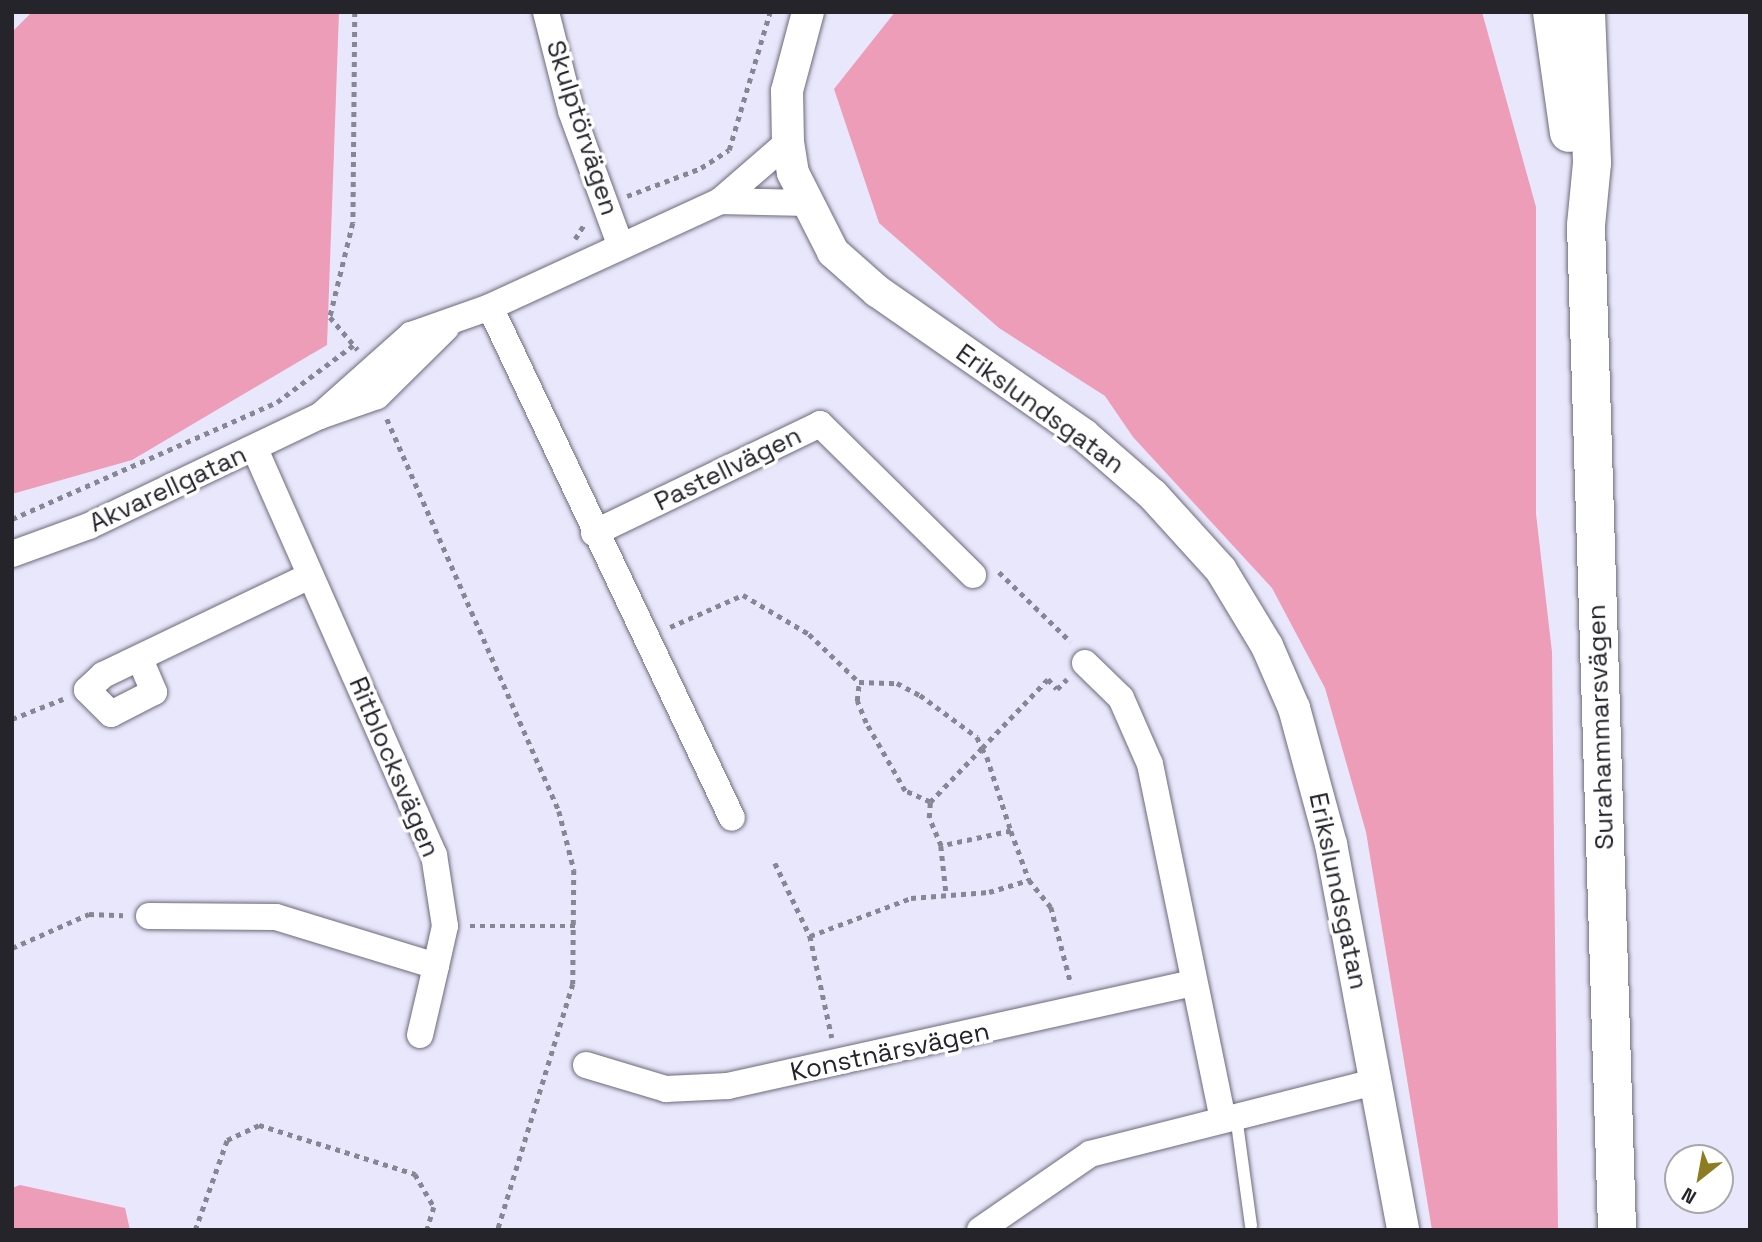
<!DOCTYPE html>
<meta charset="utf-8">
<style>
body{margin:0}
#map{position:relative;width:1762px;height:1242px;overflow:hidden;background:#e9e7fb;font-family:"Space Grotesk",sans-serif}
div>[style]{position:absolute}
.green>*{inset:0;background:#ed9db8}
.path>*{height:4.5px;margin-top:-2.25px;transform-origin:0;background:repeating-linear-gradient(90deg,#878693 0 5px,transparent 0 10px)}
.roads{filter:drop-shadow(0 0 2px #6d6a7c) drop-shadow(0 0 2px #6d6a7c)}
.service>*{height:12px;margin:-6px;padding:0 6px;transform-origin:6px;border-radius:6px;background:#fff}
.minor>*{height:26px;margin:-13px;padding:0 13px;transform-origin:13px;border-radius:13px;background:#fff}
.tertiary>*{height:32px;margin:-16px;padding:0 16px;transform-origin:16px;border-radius:16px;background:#fff}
.primary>*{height:38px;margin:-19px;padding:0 19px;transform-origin:19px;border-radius:19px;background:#fff}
span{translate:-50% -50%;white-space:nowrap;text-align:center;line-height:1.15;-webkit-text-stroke:7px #fff;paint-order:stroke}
.street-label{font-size:26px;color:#25242b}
.frame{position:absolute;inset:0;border:14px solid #25242b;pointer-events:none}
.north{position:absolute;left:1664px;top:1144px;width:70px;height:70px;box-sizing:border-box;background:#fff;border:2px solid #a8a7aa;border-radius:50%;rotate:211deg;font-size:19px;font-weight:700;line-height:28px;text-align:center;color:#25242b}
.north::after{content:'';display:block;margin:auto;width:24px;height:32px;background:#8e7c22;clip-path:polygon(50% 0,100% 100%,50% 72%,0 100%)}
</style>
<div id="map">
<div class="green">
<div style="clip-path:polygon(32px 12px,339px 12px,327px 345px,132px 460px,12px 494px,12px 32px)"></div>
<div style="clip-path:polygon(895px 12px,1482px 12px,1536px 207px,1536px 514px,1552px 652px,1558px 1230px,1432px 1230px,1366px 832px,1325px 688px,1272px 588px,1133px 437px,1105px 396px,999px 328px,879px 223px,834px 89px)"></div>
<div style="clip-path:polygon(20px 1185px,125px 1208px,130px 1230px,12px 1230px,12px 1188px)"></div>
</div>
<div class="path">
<div style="left:355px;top:12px;width:211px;rotate:90.5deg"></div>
<div style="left:353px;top:223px;width:97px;rotate:103.7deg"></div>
<div style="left:330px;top:317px;width:43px;rotate:49.7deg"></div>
<div style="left:627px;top:196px;width:79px;rotate:-20.7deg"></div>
<div style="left:701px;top:168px;width:33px;rotate:-33deg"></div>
<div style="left:729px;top:150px;width:144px;rotate:-73.5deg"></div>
<div style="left:575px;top:239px;width:19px;rotate:-58deg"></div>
<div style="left:387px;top:419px;width:428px;rotate:66.3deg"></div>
<div style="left:559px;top:811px;width:61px;rotate:75.7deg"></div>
<div style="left:574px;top:870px;width:114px;rotate:90.5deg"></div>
<div style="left:573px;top:984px;width:257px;rotate:107deg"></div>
<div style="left:12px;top:519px;width:290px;rotate:-23.8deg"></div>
<div style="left:277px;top:402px;width:97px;rotate:-36.6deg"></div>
<div style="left:999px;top:572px;width:100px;rotate:44.2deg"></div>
<div style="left:670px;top:627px;width:80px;rotate:-23.7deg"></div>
<div style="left:743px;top:595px;width:77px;rotate:30.6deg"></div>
<div style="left:809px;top:634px;width:69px;rotate:43.8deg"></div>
<div style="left:12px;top:719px;width:55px;rotate:-21.4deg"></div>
<div style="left:930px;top:802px;width:27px;rotate:-156deg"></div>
<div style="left:905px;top:791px;width:78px;rotate:-119.8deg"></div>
<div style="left:866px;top:723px;width:24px;rotate:-112deg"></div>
<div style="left:857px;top:701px;width:19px;rotate:-84deg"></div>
<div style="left:859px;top:682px;width:38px;rotate:2deg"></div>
<div style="left:897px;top:683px;width:26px;rotate:28deg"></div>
<div style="left:920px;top:695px;width:71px;rotate:36.4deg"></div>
<div style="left:977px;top:737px;width:12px;rotate:66deg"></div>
<div style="left:982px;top:748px;width:10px;rotate:61deg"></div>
<div style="left:987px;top:757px;width:78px;rotate:72deg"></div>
<div style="left:1011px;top:831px;width:72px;rotate:167.9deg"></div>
<div style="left:941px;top:846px;width:30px;rotate:-113deg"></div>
<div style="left:929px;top:818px;width:16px;rotate:-86deg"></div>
<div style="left:930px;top:802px;width:75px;rotate:-46.1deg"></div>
<div style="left:982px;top:748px;width:95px;rotate:-46.3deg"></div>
<div style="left:1048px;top:679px;width:13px;rotate:48deg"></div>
<div style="left:1057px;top:689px;width:14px;rotate:-45deg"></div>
<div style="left:1011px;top:831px;width:52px;rotate:69.8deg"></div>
<div style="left:1029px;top:880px;width:35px;rotate:51deg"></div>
<div style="left:1051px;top:907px;width:80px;rotate:75.4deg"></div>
<div style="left:941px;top:846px;width:45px;rotate:83.7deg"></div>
<div style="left:775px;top:863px;width:81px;rotate:64.4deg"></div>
<div style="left:810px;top:936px;width:104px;rotate:77.8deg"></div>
<div style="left:470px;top:926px;width:107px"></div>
<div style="left:810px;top:936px;width:108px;rotate:-20.6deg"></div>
<div style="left:911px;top:898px;width:78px;rotate:-4.4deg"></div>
<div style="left:989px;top:892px;width:42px;rotate:-16.7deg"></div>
<div style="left:12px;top:948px;width:84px;rotate:-23.8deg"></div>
<div style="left:89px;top:914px;width:34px;rotate:2deg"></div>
<div style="left:195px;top:1230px;width:96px;rotate:-70.4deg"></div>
<div style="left:227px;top:1140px;width:35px;rotate:-25deg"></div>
<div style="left:259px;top:1125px;width:164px;rotate:17.4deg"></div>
<div style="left:415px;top:1174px;width:38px;rotate:60deg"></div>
<div style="left:434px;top:1207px;width:24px;rotate:107deg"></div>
<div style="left:800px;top:1230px;width:8px"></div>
</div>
<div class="roads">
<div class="service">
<div style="left:1236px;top:1116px;width:111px;rotate:82.2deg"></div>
</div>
<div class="minor">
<div style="left:546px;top:12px;width:102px;rotate:75.8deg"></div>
<div style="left:571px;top:111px;width:142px;rotate:69.8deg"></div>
<div style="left:720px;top:201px;width:86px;rotate:1.3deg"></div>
<div style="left:490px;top:307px;width:565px;rotate:64.66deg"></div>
<div style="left:320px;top:416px;width:122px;rotate:-41.7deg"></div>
<div style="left:411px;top:335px;width:84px;rotate:-19.5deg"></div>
<div style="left:490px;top:307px;width:253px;rotate:-24.7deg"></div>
<div style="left:720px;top:201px;width:90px;rotate:-40.9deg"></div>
<div style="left:594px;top:533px;width:251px;rotate:-25.7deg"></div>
<div style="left:820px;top:424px;width:215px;rotate:44.6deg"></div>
<div style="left:12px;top:554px;width:82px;rotate:-20deg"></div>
<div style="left:89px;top:526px;width:256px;rotate:-25.5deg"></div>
<div style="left:320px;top:416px;width:60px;rotate:-19.3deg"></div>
<div style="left:377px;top:396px;width:97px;rotate:-44.6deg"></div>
<div style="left:140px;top:659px;width:36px;rotate:67deg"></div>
<div style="left:154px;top:692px;width:48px;rotate:152.9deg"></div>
<div style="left:111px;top:714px;width:34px;rotate:-135deg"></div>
<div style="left:87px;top:690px;width:22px;rotate:-43deg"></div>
<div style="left:103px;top:675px;width:229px;rotate:-25.6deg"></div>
<div style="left:1085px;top:663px;width:50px;rotate:44.2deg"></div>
<div style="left:1121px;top:698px;width:72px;rotate:66.3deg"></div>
<div style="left:1150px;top:764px;width:362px;rotate:78.4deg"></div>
<div style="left:149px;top:916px;width:127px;rotate:0.5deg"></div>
<div style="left:276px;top:917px;width:167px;rotate:17deg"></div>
<div style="left:436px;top:966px;width:41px;rotate:-77.3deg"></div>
<div style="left:445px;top:926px;width:72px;rotate:-98.8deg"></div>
<div style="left:434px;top:855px;width:443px;rotate:-113.8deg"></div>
<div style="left:420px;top:1035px;width:71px;rotate:-76.9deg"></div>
<div style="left:586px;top:1065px;width:84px;rotate:16.7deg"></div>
<div style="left:666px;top:1089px;width:62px;rotate:-2.8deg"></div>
<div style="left:728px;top:1086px;width:477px;rotate:-12.5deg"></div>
<div style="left:980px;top:1230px;width:134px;rotate:-34.6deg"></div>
<div style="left:1090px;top:1154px;width:294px;rotate:-14.2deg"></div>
</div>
<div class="tertiary">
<div style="left:808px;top:12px;width:82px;rotate:104.9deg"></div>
<div style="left:787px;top:91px;width:51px;rotate:88.9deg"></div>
<div style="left:788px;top:142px;width:31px;rotate:81deg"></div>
<div style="left:793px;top:173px;width:89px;rotate:63.1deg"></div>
<div style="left:833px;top:252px;width:59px;rotate:41.6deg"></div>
<div style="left:877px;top:291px;width:252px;rotate:34.8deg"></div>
<div style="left:1084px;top:435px;width:91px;rotate:41deg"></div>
<div style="left:1153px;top:495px;width:101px;rotate:47.8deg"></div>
<div style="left:1221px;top:570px;width:89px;rotate:58.8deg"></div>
<div style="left:1267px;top:646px;width:68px;rotate:66.5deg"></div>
<div style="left:1294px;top:708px;width:141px;rotate:74.8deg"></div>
<div style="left:1331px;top:844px;width:393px;rotate:79.4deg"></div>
</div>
<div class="primary">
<div style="left:1552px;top:12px;width:122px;rotate:82deg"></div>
<div style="left:1586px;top:12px;width:151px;rotate:87.7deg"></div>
<div style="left:1592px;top:163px;width:62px;rotate:95.5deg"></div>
<div style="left:1586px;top:225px;width:1005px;rotate:88.23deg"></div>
</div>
</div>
<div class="street-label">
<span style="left:582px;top:128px;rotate:72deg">Skulptörvägen</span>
<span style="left:1040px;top:409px;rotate:36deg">Erikslundsgatan</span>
<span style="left:728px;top:469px;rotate:-26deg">Pastellvägen</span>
<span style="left:168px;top:489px;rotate:-25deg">Akvarellgatan</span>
<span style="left:1601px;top:727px;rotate:-92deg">Surahammarsvägen</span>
<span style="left:394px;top:767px;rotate:67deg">Ritblocksvägen</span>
<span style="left:1338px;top:891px;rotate:78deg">Erikslundsgatan</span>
<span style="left:890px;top:1052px;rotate:-12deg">Konstnärsvägen</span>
</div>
<div class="frame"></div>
<div class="north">N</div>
</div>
